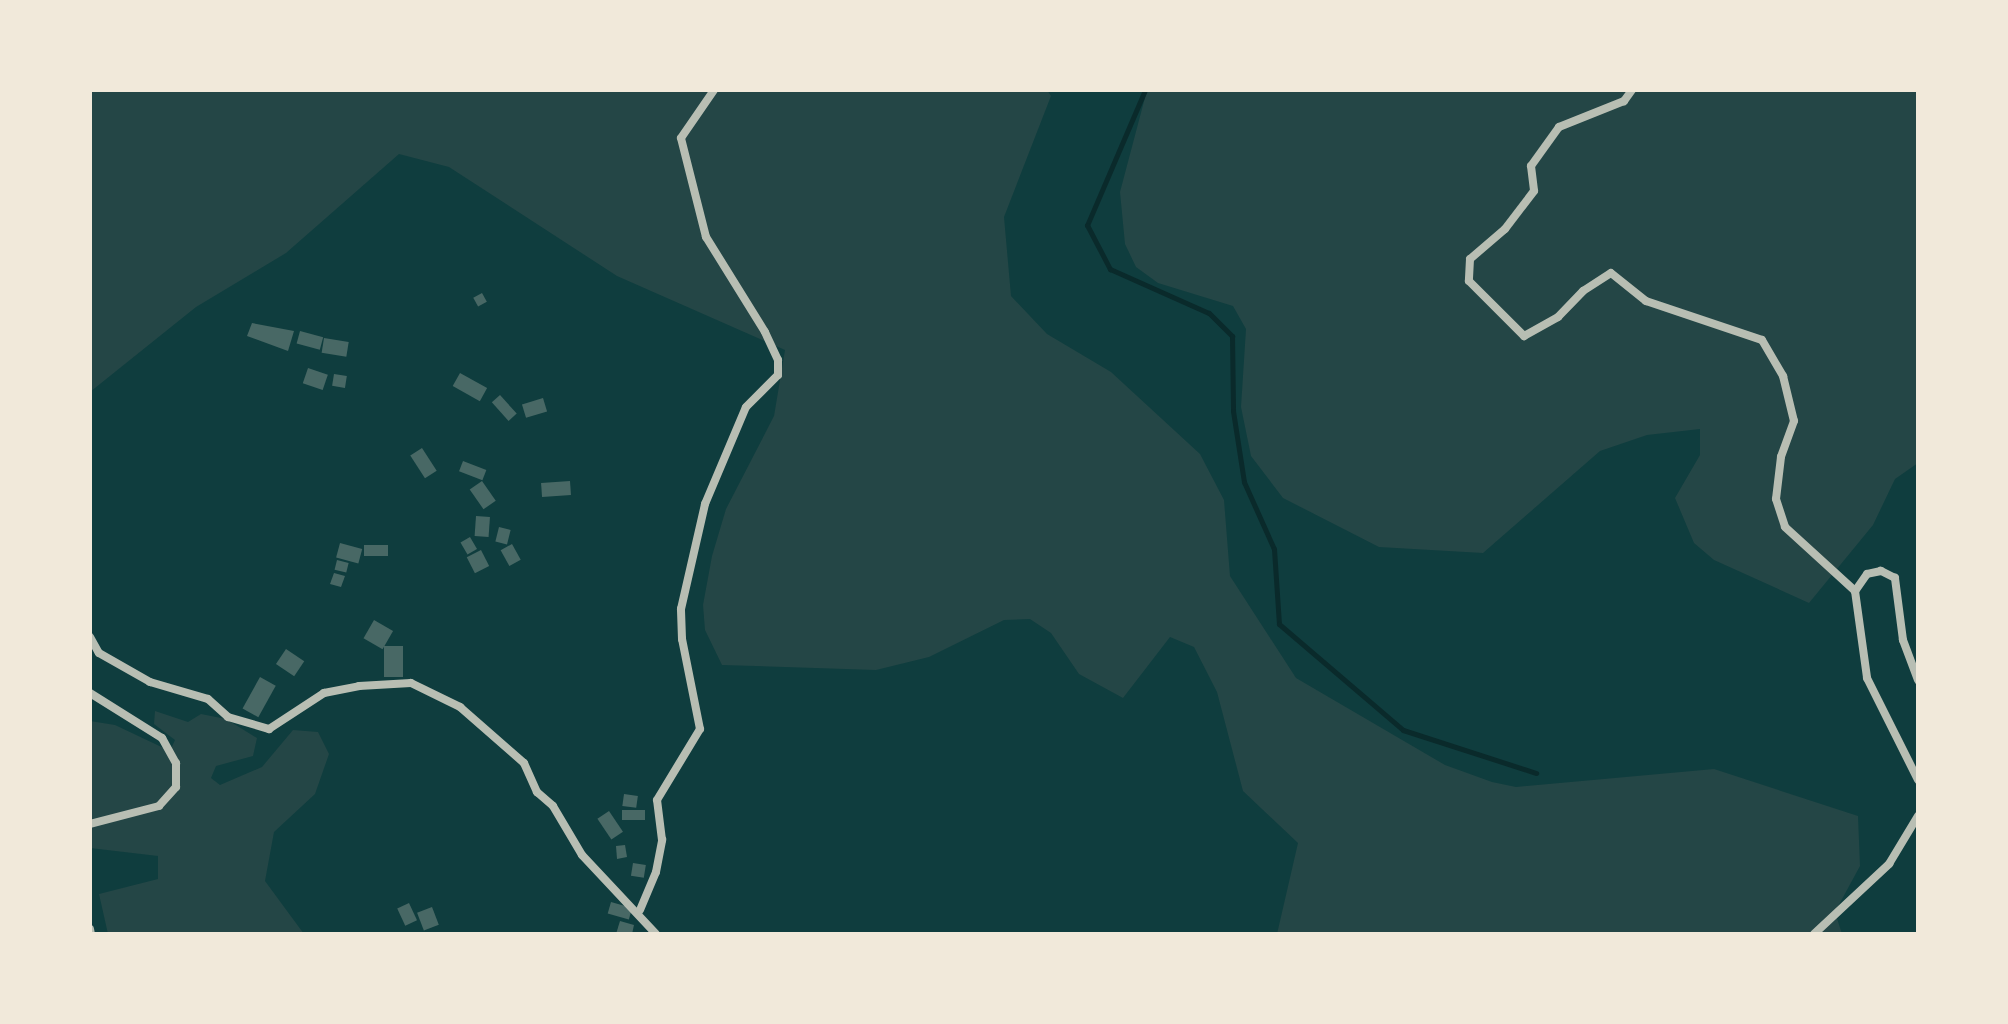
<!DOCTYPE html>
<style>
body{margin:0}
#map{position:relative;width:2008px;height:1024px;overflow:hidden;background:#0f3d3e;font-family:"Times New Roman",serif}
div>[style]{position:absolute}
.green>*{inset:0;background:#244646}
.stream>*{height:5px;margin:-2.5px;padding:0 2.5px;transform-origin:2.5px;border-radius:2.5px;background:#0a2a2b}
.building>*{inset:0;background:#486865;transform-origin:0 0}
.minor>*{height:8px;margin:-4px;padding:0 4px;transform-origin:4px;border-radius:4px;background:#b8beb3}
span{translate:-50% -50%;white-space:nowrap;text-align:center;line-height:1.15;-webkit-text-stroke:8px #f1e9da;paint-order:stroke}
.frame{position:absolute;inset:0;border:92px solid #f1e9da;pointer-events:none}
</style>
<div id="map">
<div class="green">
<div style="clip-path:polygon(90px 90px,1047px 90px,1051px 96px,1004px 217px,1011px 296px,1047px 334px,1111px 372px,1200px 454px,1224px 500px,1230px 576px,1296px 678px,1445px 765px,1492px 782px,1516px 787px,1714px 769px,1858px 816px,1860px 866px,1835px 912px,1842px 934px,1277px 934px,1298px 843px,1243px 791px,1217px 692px,1194px 647px,1170px 637px,1123px 698px,1079px 674px,1051px 633px,1030px 619px,1004px 620px,929px 657px,876px 670px,722px 665px,705px 630px,703px 605px,712px 556px,726px 509px,774px 416px,785px 350px,617px 276px,449px 167px,399px 154px,286px 253px,196px 307px,90px 392px)"></div>
<div style="clip-path:polygon(1147px 90px,1918px 90px,1918px 463px,1895px 479px,1873px 525px,1809px 603px,1714px 560px,1694px 543px,1675px 498px,1700px 455px,1700px 429px,1647px 435px,1600px 451px,1483px 553px,1379px 547px,1283px 498px,1251px 456px,1241px 407px,1246px 329px,1233px 306px,1158px 283px,1136px 267px,1125px 244px,1120px 192px)"></div>
<div style="clip-path:polygon(155px 711px,188px 722px,201px 714px,226px 719px,257px 738px,253px 756px,216px 766px,211px 778px,220px 785px,262px 767px,293px 730px,318px 732px,329px 754px,315px 794px,274px 832px,265px 881px,304px 934px,108px 934px,99px 894px,158px 879px,158px 856px,90px 848px,90px 721px,115px 725px,170px 751px,175px 740px,154px 724px)"></div>
</div>
<div class="stream">
<div style="left:1145px;top:90px;width:147px;rotate:113.2deg"></div>
<div style="left:1087px;top:225px;width:50px;rotate:62.4deg"></div>
<div style="left:1110px;top:269px;width:108px;rotate:24deg"></div>
<div style="left:1209px;top:313px;width:33px;rotate:45deg"></div>
<div style="left:1232px;top:336px;width:75px;rotate:89.2deg"></div>
<div style="left:1233px;top:411px;width:72px;rotate:81.2deg"></div>
<div style="left:1244px;top:482px;width:73px;rotate:65.9deg"></div>
<div style="left:1274px;top:549px;width:75px;rotate:86.2deg"></div>
<div style="left:1279px;top:624px;width:163px;rotate:40.5deg"></div>
<div style="left:1403px;top:730px;width:140px;rotate:17.9deg"></div>
</div>
<div class="building">
<div style="left:482px;top:293px;width:10px;height:10px;rotate:61deg"></div>
<div style="clip-path:polygon(252px 323px,294px 331px,288px 351px,247px 336px)"></div>
<div style="left:300px;top:331px;width:24px;height:13px;rotate:15deg"></div>
<div style="left:324px;top:338px;width:25px;height:15px;rotate:9deg"></div>
<div style="left:308px;top:368px;width:21px;height:16px;rotate:19deg"></div>
<div style="left:460px;top:373px;width:31px;height:15px;rotate:29deg"></div>
<div style="left:334px;top:374px;width:13px;height:12px;rotate:9deg"></div>
<div style="left:500px;top:395px;width:25px;height:11px;rotate:48deg"></div>
<div style="left:543px;top:398px;width:14px;height:22px;rotate:73deg"></div>
<div style="left:422px;top:448px;width:27px;height:14px;rotate:57deg"></div>
<div style="left:463px;top:461px;width:25px;height:11px;rotate:21deg"></div>
<div style="left:482px;top:481px;width:24px;height:15px;rotate:55deg"></div>
<div style="left:570px;top:481px;width:14px;height:29px;rotate:86deg"></div>
<div style="left:476px;top:516px;width:14px;height:20px;rotate:4deg"></div>
<div style="left:499px;top:527px;width:12px;height:15px;rotate:14deg"></div>
<div style="left:470px;top:537px;width:14px;height:11px;rotate:60deg"></div>
<div style="left:340px;top:543px;width:23px;height:15px;rotate:15deg"></div>
<div style="left:512px;top:544px;width:18px;height:13px;rotate:61deg"></div>
<div style="left:388px;top:545px;width:11px;height:24px;rotate:90deg"></div>
<div style="left:481px;top:550px;width:18px;height:16px;rotate:63deg"></div>
<div style="left:337px;top:560px;width:12px;height:10px;rotate:14deg"></div>
<div style="clip-path:polygon(334px 573px,345px 576px,341px 587px,330px 584px)"></div>
<div style="left:374px;top:620px;width:22px;height:21px;rotate:30deg"></div>
<div style="left:403px;top:646px;width:31px;height:19px;rotate:90deg"></div>
<div style="left:286px;top:649px;width:22px;height:18px;rotate:34deg"></div>
<div style="left:260px;top:677px;width:18px;height:36px;rotate:29deg"></div>
<div style="left:624px;top:794px;width:14px;height:12px;rotate:8deg"></div>
<div style="left:622px;top:810px;width:23px;height:10px"></div>
<div style="left:609px;top:811px;width:25px;height:14px;rotate:56deg"></div>
<div style="clip-path:polygon(625px 845px,627px 857px,617px 859px,616px 846px)"></div>
<div style="left:633px;top:863px;width:13px;height:13px;rotate:9deg"></div>
<div style="left:611px;top:902px;width:22px;height:12px;rotate:16deg"></div>
<div style="left:409px;top:903px;width:19px;height:13px;rotate:65deg"></div>
<div style="left:432px;top:907px;width:19px;height:16px;rotate:69deg"></div>
<div style="clip-path:polygon(620px 921px,634px 925px,632px 934px,616px 934px)"></div>
</div>
<div class="minor">
<div style="left:1632px;top:90px;width:14px;rotate:126deg"></div>
<div style="left:1624px;top:101px;width:70px;rotate:158.2deg"></div>
<div style="left:1559px;top:127px;width:48px;rotate:125.7deg"></div>
<div style="left:1531px;top:166px;width:25px;rotate:83deg"></div>
<div style="left:1534px;top:191px;width:48px;rotate:127.3deg"></div>
<div style="left:1505px;top:229px;width:46px;rotate:139.4deg"></div>
<div style="left:1470px;top:259px;width:22px;rotate:93deg"></div>
<div style="left:1469px;top:281px;width:78px;rotate:45deg"></div>
<div style="left:1524px;top:336px;width:39px;rotate:-29deg"></div>
<div style="left:1558px;top:317px;width:36px;rotate:-46deg"></div>
<div style="left:1583px;top:291px;width:33px;rotate:-33deg"></div>
<div style="left:1611px;top:273px;width:45px;rotate:38.7deg"></div>
<div style="left:1646px;top:301px;width:122px;rotate:18.6deg"></div>
<div style="left:1762px;top:340px;width:42px;rotate:59.7deg"></div>
<div style="left:1783px;top:376px;width:46px;rotate:76.3deg"></div>
<div style="left:1794px;top:421px;width:38px;rotate:110deg"></div>
<div style="left:1781px;top:457px;width:42px;rotate:96.8deg"></div>
<div style="left:1776px;top:499px;width:29px;rotate:72deg"></div>
<div style="left:1785px;top:527px;width:95px;rotate:42.4deg"></div>
<div style="left:90px;top:637px;width:18px;rotate:61deg"></div>
<div style="left:99px;top:653px;width:59px;rotate:29.6deg"></div>
<div style="left:150px;top:682px;width:60px;rotate:16.3deg"></div>
<div style="left:208px;top:699px;width:27px;rotate:42deg"></div>
<div style="left:228px;top:717px;width:43px;rotate:16.3deg"></div>
<div style="left:269px;top:729px;width:66px;rotate:-33.2deg"></div>
<div style="left:324px;top:693px;width:36px;rotate:-11deg"></div>
<div style="left:359px;top:686px;width:52px;rotate:-3.3deg"></div>
<div style="left:411px;top:683px;width:55px;rotate:26.1deg"></div>
<div style="left:460px;top:707px;width:85px;rotate:41.2deg"></div>
<div style="left:524px;top:763px;width:32px;rotate:66deg"></div>
<div style="left:537px;top:792px;width:21px;rotate:41deg"></div>
<div style="left:553px;top:806px;width:57px;rotate:59.4deg"></div>
<div style="left:582px;top:855px;width:108px;rotate:46.9deg"></div>
<div style="left:1918px;top:680px;width:43px;rotate:-110.6deg"></div>
<div style="left:1903px;top:640px;width:63px;rotate:-97.4deg"></div>
<div style="left:1895px;top:578px;width:16px;rotate:-153deg"></div>
<div style="left:1881px;top:571px;width:14px;rotate:168deg"></div>
<div style="left:1867px;top:574px;width:21px;rotate:125deg"></div>
<div style="left:1855px;top:591px;width:88px;rotate:82.1deg"></div>
<div style="left:1867px;top:678px;width:114px;rotate:63.4deg"></div>
<div style="left:90px;top:693px;width:85px;rotate:32deg"></div>
<div style="left:162px;top:738px;width:29px;rotate:61deg"></div>
<div style="left:176px;top:763px;width:24px;rotate:90deg"></div>
<div style="left:176px;top:787px;width:25px;rotate:132deg"></div>
<div style="left:159px;top:806px;width:71px;rotate:165.4deg"></div>
<div style="left:640px;top:910px;width:41px;rotate:-67.2deg"></div>
<div style="left:656px;top:872px;width:33px;rotate:-79deg"></div>
<div style="left:662px;top:840px;width:40px;rotate:-97.1deg"></div>
<div style="left:657px;top:800px;width:83px;rotate:-58.8deg"></div>
<div style="left:700px;top:729px;width:92px;rotate:-101.3deg"></div>
<div style="left:682px;top:639px;width:30px;rotate:-92deg"></div>
<div style="left:681px;top:609px;width:108px;rotate:-77.1deg"></div>
<div style="left:705px;top:504px;width:105px;rotate:-67.1deg"></div>
<div style="left:746px;top:407px;width:45px;rotate:-45deg"></div>
<div style="left:778px;top:375px;width:15px;rotate:-90deg"></div>
<div style="left:778px;top:360px;width:31px;rotate:-115deg"></div>
<div style="left:765px;top:332px;width:112px;rotate:-121.8deg"></div>
<div style="left:706px;top:237px;width:102px;rotate:-104.2deg"></div>
<div style="left:681px;top:138px;width:58px;rotate:-55.5deg"></div>
<div style="left:90px;top:929px;width:5px;rotate:79deg"></div>
<div style="left:1814px;top:934px;width:103px;rotate:-43deg"></div>
<div style="left:1889px;top:864px;width:56px;rotate:-58.9deg"></div>
</div>
<div class="frame"></div>
</div>
